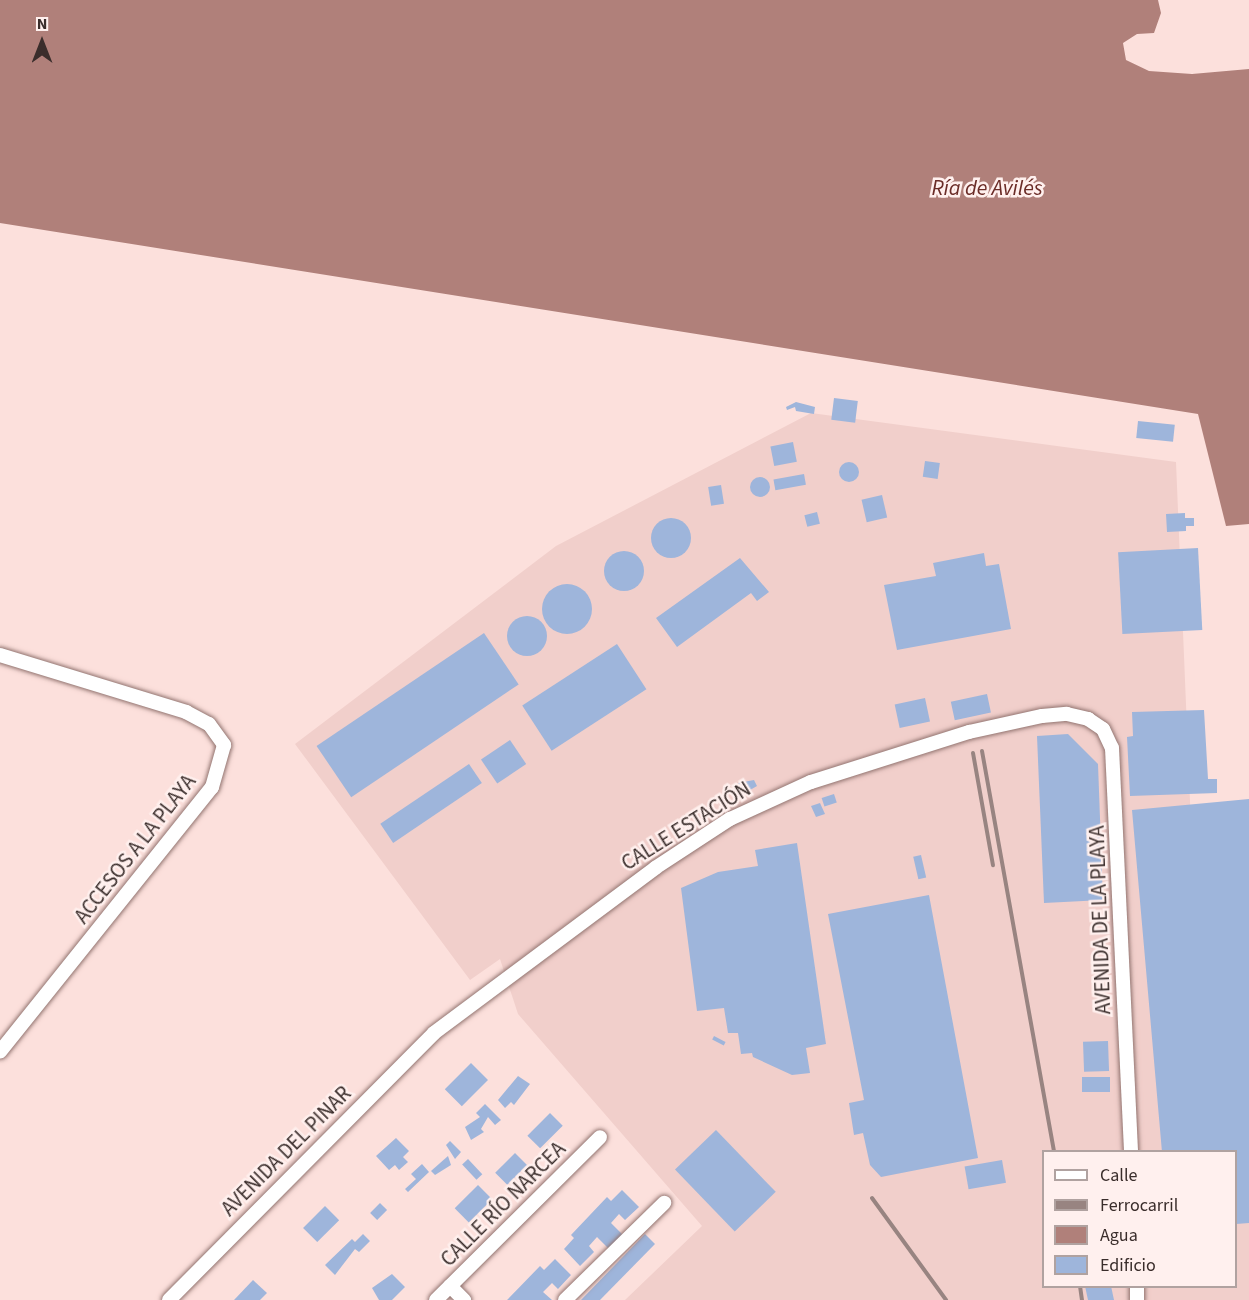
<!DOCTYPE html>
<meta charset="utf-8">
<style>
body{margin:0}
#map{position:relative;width:1249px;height:1300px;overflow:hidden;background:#fce0dc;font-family:"Source Sans 3",sans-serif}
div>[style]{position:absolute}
.built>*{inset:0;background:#f1cfcb}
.water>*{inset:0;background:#b0807a}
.building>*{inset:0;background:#9eb5db;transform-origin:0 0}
.round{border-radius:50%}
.roads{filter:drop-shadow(0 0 2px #927470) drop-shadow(0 0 2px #927470)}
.street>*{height:14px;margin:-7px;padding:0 7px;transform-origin:7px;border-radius:7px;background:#fff}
.rail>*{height:4px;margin:-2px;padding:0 2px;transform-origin:2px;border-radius:2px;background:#988481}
span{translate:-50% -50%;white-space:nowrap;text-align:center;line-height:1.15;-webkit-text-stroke:5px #fff0ee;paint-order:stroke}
.street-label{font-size:21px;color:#3a2d2b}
.water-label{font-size:22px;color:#6b2c27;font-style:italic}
.legend{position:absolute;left:1042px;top:1150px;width:195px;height:138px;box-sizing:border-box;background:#fff0ee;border:2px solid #b0a2a0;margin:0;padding:8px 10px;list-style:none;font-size:18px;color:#3a2d2b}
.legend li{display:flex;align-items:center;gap:12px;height:30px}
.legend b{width:30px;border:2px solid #b0a2a0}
.north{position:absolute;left:12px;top:12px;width:60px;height:60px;-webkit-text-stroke:4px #fff0ee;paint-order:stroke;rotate:0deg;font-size:16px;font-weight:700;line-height:24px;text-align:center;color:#3a2d2b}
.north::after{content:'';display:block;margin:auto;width:21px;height:27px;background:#3a2d2b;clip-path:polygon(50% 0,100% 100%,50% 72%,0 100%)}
</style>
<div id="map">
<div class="built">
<div style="clip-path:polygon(811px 413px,1176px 462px,1204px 1140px,1219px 1151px,1044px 1152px,1044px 1286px,1236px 1286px,1236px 1164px,1249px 1175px,1249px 1300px,625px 1300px,702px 1226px,518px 1014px,500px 959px,470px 980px,295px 744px,556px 546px)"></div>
</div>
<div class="water">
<div style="clip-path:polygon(0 0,1158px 0,1161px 13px,1154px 33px,1137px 34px,1123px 43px,1126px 60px,1149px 71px,1192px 74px,1249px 69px,1249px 524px,1226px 526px,1198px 414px,0 223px)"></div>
</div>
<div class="building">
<div style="left:834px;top:398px;width:24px;height:22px;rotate:7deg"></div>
<div style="clip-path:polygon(796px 402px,815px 407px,814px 414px,796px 411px,795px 407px,787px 410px,786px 407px)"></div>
<div style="left:1138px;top:421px;width:37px;height:17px;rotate:6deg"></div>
<div style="left:793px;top:442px;width:20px;height:23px;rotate:79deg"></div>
<div style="left:925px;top:461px;width:15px;height:16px;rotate:8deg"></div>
<div class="round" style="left:839px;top:462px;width:20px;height:20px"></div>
<div style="left:804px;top:474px;width:11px;height:31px;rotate:80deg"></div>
<div class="round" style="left:750px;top:477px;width:20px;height:20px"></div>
<div style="left:721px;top:485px;width:19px;height:13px;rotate:81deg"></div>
<div style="left:882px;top:495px;width:23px;height:21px;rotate:77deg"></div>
<div style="left:817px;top:512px;width:12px;height:13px;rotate:76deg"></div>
<div style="clip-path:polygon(1185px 513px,1185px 518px,1194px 518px,1194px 526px,1186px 526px,1186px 531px,1167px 532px,1166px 514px)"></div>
<div class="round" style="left:651px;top:518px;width:40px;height:40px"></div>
<div style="left:1198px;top:548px;width:82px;height:80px;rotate:87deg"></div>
<div class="round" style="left:604px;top:551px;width:40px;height:40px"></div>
<div style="clip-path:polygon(984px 553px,986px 566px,999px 564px,1011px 629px,897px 650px,884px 585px,936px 576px,933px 563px)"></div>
<div style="clip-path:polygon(740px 558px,769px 592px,757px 601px,751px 593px,677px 647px,656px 618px)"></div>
<div class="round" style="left:542px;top:584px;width:50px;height:50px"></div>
<div class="round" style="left:507px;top:616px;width:40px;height:40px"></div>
<div style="left:484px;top:633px;width:62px;height:202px;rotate:56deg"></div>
<div style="left:617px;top:644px;width:54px;height:113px;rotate:57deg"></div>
<div style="left:987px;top:694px;width:19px;height:37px;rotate:78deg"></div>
<div style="left:925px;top:698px;width:24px;height:31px;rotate:78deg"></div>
<div style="clip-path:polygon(1204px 710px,1208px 779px,1217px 779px,1217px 793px,1130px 796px,1127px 737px,1133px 736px,1132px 712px)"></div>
<div style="clip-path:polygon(1068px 734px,1098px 764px,1103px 900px,1044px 903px,1037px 736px)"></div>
<div style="left:510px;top:740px;width:29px;height:35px;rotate:56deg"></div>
<div style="left:469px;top:764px;width:23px;height:107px;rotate:56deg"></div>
<div style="clip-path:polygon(754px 780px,757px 786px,736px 798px,732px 791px,740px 787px,738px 783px)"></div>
<div style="left:834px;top:794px;width:9px;height:13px;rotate:72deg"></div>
<div style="clip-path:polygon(1249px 799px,1249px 1223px,1236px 1224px,1236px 1152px,1162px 1152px,1132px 810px)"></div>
<div style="clip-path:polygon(820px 803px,825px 814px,816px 817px,811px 806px)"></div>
<div style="clip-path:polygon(797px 843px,826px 1044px,806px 1048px,810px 1073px,792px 1075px,753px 1057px,752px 1053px,741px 1054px,738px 1033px,728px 1033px,724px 1008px,697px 1011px,681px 888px,718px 872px,758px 866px,755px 850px)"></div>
<div style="left:921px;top:855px;width:23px;height:8px;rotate:77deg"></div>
<div style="clip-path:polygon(929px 895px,978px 1158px,881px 1177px,870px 1165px,863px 1133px,854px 1135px,849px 1103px,864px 1100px,828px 914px)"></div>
<div style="left:714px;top:1036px;width:13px;height:4px;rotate:27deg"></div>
<div style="left:1108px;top:1041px;width:30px;height:25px;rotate:88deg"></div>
<div style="left:471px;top:1063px;width:24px;height:37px;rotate:45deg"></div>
<div style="clip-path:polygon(518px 1076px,530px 1084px,514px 1105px,511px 1102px,505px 1108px,498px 1100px)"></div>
<div style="left:1110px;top:1077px;width:15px;height:28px;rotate:90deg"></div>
<div style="clip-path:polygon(485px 1104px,501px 1120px,495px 1125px,488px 1117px,481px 1129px,484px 1132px,471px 1140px,465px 1127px,480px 1117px,476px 1113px)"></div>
<div style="left:550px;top:1113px;width:18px;height:32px;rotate:45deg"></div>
<div style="left:716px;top:1130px;width:86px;height:57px;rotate:46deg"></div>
<div style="clip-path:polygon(396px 1138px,409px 1151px,403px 1157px,408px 1162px,399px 1170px,395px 1165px,389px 1170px,376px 1156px)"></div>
<div style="clip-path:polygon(450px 1141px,461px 1152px,455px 1159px,446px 1145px)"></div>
<div style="left:515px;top:1153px;width:17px;height:28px;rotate:45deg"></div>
<div style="clip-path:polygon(448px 1156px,451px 1165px,435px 1175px,431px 1171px)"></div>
<div style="left:468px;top:1159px;width:21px;height:8px;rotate:47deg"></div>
<div style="left:1002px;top:1160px;width:23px;height:38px;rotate:80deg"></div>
<div style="clip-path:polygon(422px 1164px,429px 1172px,408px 1192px,405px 1189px,416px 1179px,411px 1174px)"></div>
<div style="left:478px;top:1185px;width:20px;height:33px;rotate:45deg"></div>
<div style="clip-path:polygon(622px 1190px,639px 1207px,625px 1220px,619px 1214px,611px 1223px,623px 1235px,609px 1249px,597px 1237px,589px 1246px,594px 1252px,580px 1266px,564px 1249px,574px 1238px,571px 1235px,607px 1197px,611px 1201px)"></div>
<div style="left:380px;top:1203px;width:10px;height:14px;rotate:45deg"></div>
<div style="left:325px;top:1206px;width:20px;height:31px;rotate:45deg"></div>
<div style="clip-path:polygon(363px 1234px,370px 1241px,359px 1252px,355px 1249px,335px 1275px,325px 1265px,352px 1239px,355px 1242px)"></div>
<div style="clip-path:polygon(645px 1234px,655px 1244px,600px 1300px,581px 1300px)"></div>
<div style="clip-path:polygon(555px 1259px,571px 1275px,558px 1289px,552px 1283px,543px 1292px,552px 1300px,507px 1300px,540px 1266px,544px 1270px)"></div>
<div style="clip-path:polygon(392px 1274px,405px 1287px,392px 1300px,379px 1300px,372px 1288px)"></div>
<div style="clip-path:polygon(253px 1280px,267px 1293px,260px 1300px,234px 1300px)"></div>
<div style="clip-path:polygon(1085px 1286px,1111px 1286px,1114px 1300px,1088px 1300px)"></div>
</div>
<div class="roads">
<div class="street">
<div style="left:0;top:655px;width:195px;rotate:17deg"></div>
<div style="left:186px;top:712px;width:26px;rotate:28deg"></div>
<div style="left:209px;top:724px;width:26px;rotate:54deg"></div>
<div style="left:224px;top:745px;width:44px;rotate:105.9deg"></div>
<div style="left:212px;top:787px;width:339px;rotate:128.7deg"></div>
<div style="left:450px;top:1286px;width:20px;rotate:45deg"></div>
<div style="left:1137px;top:1286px;width:14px;rotate:90deg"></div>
<div style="left:169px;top:1300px;width:376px;rotate:-45.2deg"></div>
<div style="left:434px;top:1033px;width:276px;rotate:-36.7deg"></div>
<div style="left:655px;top:868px;width:90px;rotate:-33.2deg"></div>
<div style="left:730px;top:819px;width:89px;rotate:-24.6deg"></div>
<div style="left:811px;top:782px;width:166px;rotate:-17.6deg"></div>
<div style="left:969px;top:732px;width:75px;rotate:-12.4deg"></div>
<div style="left:1042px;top:716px;width:25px;rotate:-5deg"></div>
<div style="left:1067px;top:714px;width:22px;rotate:13deg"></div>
<div style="left:1088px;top:719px;width:18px;rotate:34deg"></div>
<div style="left:1103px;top:729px;width:21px;rotate:65deg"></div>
<div style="left:1112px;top:748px;width:404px;rotate:87.3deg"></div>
<div style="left:436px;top:1300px;width:231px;rotate:-44.8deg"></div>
<div style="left:565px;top:1300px;width:139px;rotate:-44.4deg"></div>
</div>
</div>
<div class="rail">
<div style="left:982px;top:751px;width:407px;rotate:79.8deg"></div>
<div style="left:973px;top:753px;width:114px;rotate:79.9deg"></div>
<div style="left:872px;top:1198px;width:126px;rotate:54deg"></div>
<div style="left:1080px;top:1286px;width:14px;rotate:82deg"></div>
</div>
<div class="street-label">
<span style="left:686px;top:826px;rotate:-32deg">CALLE ESTACIÓN</span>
<span style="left:135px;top:849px;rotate:-52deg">ACCESOS A LA PLAYA</span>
<span style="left:1100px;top:920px;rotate:-92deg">AVENIDA DE LA PLAYA</span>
<span style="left:286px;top:1151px;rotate:-45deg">AVENIDA DEL PINAR</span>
<span style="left:503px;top:1204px;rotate:-45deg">CALLE RÍO NARCEA</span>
</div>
<div class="water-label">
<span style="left:987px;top:189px">Ría de Avilés</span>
</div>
<ul class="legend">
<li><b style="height:8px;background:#fff"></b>Calle</li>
<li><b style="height:8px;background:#988481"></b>Ferrocarril</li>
<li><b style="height:16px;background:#b0807a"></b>Agua</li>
<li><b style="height:16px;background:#9eb5db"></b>Edificio</li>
</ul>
<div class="north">N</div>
</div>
